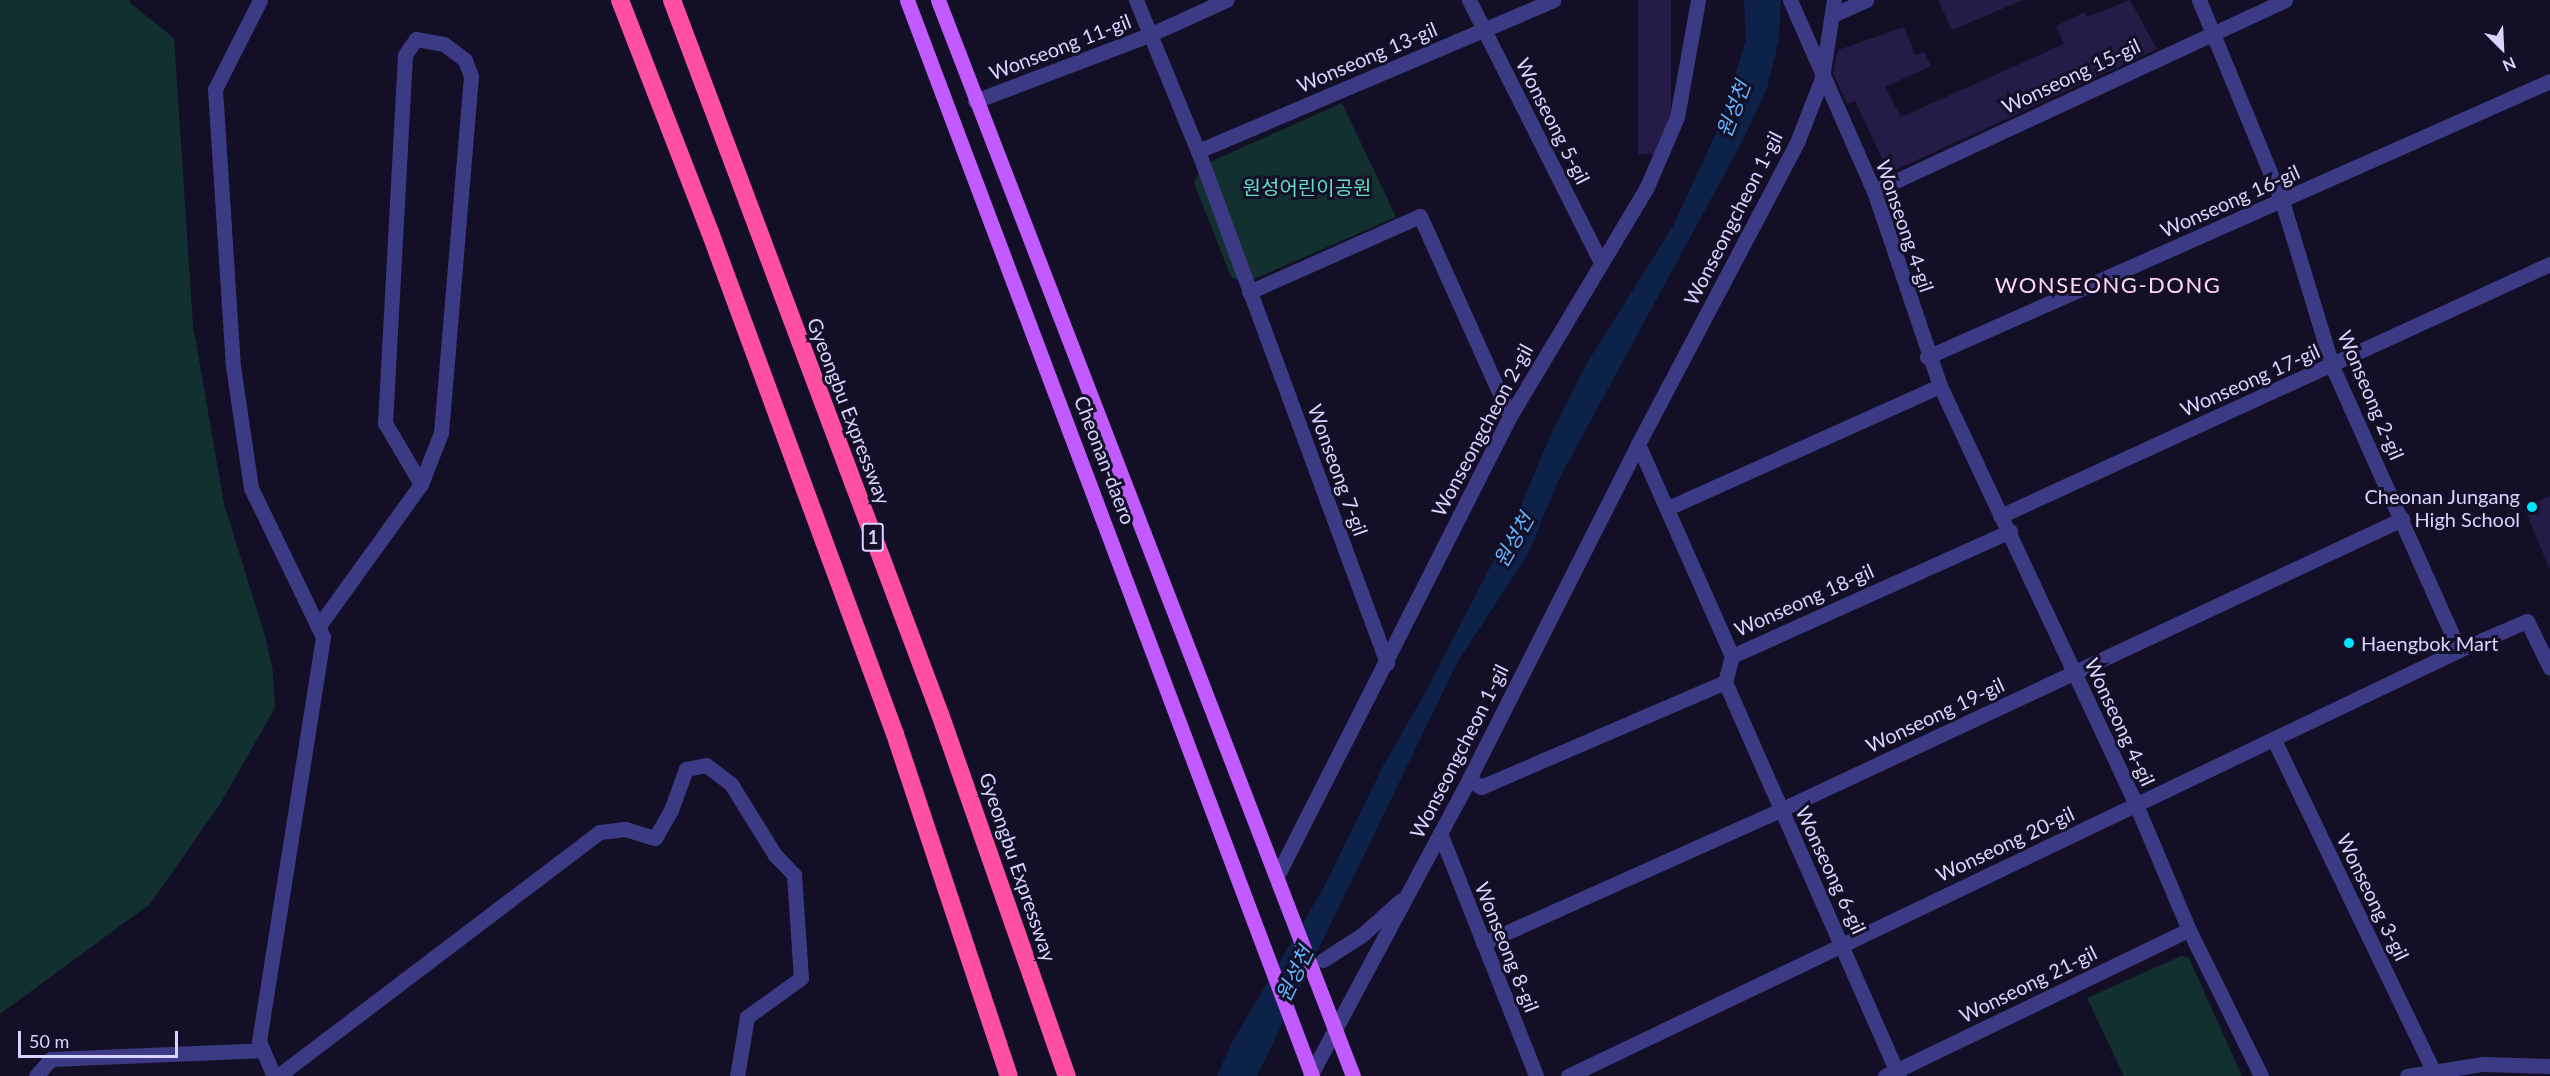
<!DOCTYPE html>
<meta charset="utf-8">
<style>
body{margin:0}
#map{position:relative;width:2550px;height:1076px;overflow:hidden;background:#130f26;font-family:Lato,"Noto Sans KR",sans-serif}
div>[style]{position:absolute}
.green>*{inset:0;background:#12302f}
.water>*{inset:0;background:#0c2248}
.building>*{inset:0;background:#241b47;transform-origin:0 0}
.minor>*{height:15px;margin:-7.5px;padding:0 7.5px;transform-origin:7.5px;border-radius:7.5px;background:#3d3a85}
.major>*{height:15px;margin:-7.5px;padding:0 7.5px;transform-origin:7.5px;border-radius:7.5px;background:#c25bff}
.highway>*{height:18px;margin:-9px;padding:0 9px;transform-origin:9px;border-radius:9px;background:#ff4fa3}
.dots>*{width:16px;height:16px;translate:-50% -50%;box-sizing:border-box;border:3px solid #130f26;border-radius:50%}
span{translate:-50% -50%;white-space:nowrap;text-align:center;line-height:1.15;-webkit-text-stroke:6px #130f26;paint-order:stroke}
.shield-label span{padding:2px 4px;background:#130f26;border:2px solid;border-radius:4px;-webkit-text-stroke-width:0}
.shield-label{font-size:18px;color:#d9d4ff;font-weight:700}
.street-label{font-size:20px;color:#d9d4ff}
.park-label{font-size:20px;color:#5fe0c0}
.poi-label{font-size:20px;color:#d9d4ff}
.right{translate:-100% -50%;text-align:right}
.left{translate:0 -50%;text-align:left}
.water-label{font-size:21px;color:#62b6ff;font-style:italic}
.quarter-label{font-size:22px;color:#ffd6f0;letter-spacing:1.5px}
.north{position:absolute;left:2472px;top:18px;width:60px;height:60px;-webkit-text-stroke:4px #130f26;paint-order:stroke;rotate:156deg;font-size:16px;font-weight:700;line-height:24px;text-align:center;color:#d9d4ff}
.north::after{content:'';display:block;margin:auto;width:21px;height:27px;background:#d9d4ff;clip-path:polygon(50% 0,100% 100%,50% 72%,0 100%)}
.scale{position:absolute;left:18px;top:1031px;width:160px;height:27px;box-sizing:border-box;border:3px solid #d9d4ff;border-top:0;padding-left:8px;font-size:18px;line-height:21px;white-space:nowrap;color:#d9d4ff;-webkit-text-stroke:4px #130f26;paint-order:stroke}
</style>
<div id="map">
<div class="green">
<div style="clip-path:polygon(0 0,130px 0,130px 3px,174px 38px,193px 325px,224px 504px,266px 639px,273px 672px,275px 708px,220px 804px,150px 904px,0 1014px)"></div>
<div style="clip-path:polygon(1342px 103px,1396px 217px,1245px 283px,1231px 277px,1194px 183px,1203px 165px)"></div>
<div style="clip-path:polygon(2181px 956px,2189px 958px,2242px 1076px,2124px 1076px,2087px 998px)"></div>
</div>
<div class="water">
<div style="clip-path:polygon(1744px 0,1781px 0,1779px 40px,1767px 88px,1743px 140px,1559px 479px,1528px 554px,1457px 663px,1257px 1076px,1217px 1076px,1231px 1044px,1324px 887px,1383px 766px,1425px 693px,1517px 515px,1552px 432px,1587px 363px,1673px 226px,1718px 129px,1746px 40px)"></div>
</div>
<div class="building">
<div style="left:1638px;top:0;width:33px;height:154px"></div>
<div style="clip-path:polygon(1938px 0,2023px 0,1952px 30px)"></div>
<div style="clip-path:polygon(2130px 0,2157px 49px,1889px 173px,1855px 101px,1847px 104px,1833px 73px,1838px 50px,1904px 27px,1915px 55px,1924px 52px,1931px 66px,1885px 87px,1901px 117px,2064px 44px,2056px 26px,2085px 12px,2087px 17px)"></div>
<div style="clip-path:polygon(2550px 496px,2550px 568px,2549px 568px,2524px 507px)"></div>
</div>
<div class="minor">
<div style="left:260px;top:0;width:100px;rotate:116.8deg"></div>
<div style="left:215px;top:89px;width:278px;rotate:86.3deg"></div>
<div style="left:233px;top:366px;width:123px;rotate:81.6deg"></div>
<div style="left:251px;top:488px;width:165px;rotate:64.2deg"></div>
<div style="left:323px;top:637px;width:409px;rotate:99deg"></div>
<div style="left:259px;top:1041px;width:38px;rotate:67deg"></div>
<div style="left:1136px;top:0;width:163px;rotate:67.7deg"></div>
<div style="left:1198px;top:151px;width:546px;rotate:69.74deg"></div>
<div style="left:1469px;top:0;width:292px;rotate:63.3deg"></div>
<div style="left:1790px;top:0;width:209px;rotate:66.3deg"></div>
<div style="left:1874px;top:191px;width:206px;rotate:71.3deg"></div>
<div style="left:1940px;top:386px;width:465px;rotate:64.9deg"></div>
<div style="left:2137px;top:807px;width:134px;rotate:67.1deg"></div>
<div style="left:2189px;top:930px;width:163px;rotate:63.7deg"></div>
<div style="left:2199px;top:0;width:217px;rotate:67.6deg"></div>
<div style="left:2282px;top:201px;width:172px;rotate:73.1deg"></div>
<div style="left:2332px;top:366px;width:311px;rotate:65.9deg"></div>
<div style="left:2459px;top:650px;width:74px;rotate:-23.1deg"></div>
<div style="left:2527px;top:621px;width:52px;rotate:63.9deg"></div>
<div style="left:1835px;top:14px;width:34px;rotate:-24deg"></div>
<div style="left:975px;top:101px;width:186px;rotate:-20.8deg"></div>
<div style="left:1149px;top:35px;width:85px;rotate:-24.4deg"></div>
<div style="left:1198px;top:151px;width:386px;rotate:-23deg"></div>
<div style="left:1874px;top:191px;width:453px;rotate:-24.9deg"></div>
<div style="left:1249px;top:292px;width:187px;rotate:-24deg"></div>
<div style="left:1420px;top:216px;width:219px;rotate:65.8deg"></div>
<div style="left:1927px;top:357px;width:681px;rotate:-23.89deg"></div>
<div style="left:1638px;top:444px;width:232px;rotate:66.1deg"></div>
<div style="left:1668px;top:508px;width:298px;rotate:-24.2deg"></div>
<div style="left:2000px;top:516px;width:605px;rotate:-24.62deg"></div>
<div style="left:318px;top:627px;width:176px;rotate:-54.2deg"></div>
<div style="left:421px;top:484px;width:55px;rotate:-68.6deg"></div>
<div style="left:441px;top:433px;width:358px;rotate:-85.2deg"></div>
<div style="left:471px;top:76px;width:17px;rotate:-111deg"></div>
<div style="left:465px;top:60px;width:26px;rotate:-143deg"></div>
<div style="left:444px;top:44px;width:28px;rotate:-170deg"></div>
<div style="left:416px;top:39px;width:19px;rotate:125deg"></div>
<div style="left:405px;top:55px;width:369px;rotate:93.1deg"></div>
<div style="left:385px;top:423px;width:71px;rotate:59.5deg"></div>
<div style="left:1725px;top:682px;width:431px;rotate:66.2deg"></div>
<div style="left:2274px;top:740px;width:373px;rotate:64.3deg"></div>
<div style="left:1469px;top:779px;width:14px;rotate:34deg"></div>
<div style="left:1481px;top:787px;width:266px;rotate:-23.3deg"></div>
<div style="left:1725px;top:682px;width:27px;rotate:-75deg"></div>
<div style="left:1732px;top:656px;width:305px;rotate:-24.2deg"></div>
<div style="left:1440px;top:833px;width:261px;rotate:68.4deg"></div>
<div style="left:1278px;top:874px;width:513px;rotate:-63.14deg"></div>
<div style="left:1510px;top:416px;width:265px;rotate:-59.1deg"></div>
<div style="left:1646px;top:189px;width:78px;rotate:-66.7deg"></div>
<div style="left:1677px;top:117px;width:119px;rotate:-79.8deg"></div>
<div style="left:1483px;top:943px;width:325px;rotate:-24.1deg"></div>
<div style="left:1780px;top:810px;width:687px;rotate:-25.07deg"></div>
<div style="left:1323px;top:960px;width:46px;rotate:-32.7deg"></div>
<div style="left:1362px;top:935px;width:52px;rotate:-41.9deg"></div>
<div style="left:36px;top:1076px;width:23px;rotate:-49deg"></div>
<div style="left:51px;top:1059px;width:212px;rotate:-2.4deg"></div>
<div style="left:278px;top:1076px;width:404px;rotate:-37.2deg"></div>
<div style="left:600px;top:832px;width:25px;rotate:-7deg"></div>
<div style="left:625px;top:829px;width:31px;rotate:17deg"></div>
<div style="left:655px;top:838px;width:32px;rotate:-60deg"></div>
<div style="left:671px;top:810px;width:44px;rotate:-69.9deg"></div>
<div style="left:686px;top:769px;width:20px;rotate:-11deg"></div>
<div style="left:706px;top:765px;width:31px;rotate:37deg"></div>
<div style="left:731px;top:784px;width:84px;rotate:58.2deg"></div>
<div style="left:775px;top:855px;width:28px;rotate:46deg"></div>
<div style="left:794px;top:875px;width:103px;rotate:86.1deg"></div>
<div style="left:801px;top:978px;width:67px;rotate:144.2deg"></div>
<div style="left:747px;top:1017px;width:60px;rotate:99.6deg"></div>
<div style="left:1310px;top:1076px;width:337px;rotate:-61.8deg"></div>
<div style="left:1469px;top:779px;width:375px;rotate:-63.2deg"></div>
<div style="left:1638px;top:444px;width:344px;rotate:-62.2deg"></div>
<div style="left:1798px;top:140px;width:66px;rotate:-68.8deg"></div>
<div style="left:1822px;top:78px;width:79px;rotate:-81.3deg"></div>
<div style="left:1568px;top:1076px;width:988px;rotate:-25.55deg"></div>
<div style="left:1885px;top:1076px;width:337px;rotate:-25.7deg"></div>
<div style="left:2407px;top:1076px;width:77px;rotate:-9deg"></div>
<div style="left:2483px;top:1064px;width:67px;rotate:1.7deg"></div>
</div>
<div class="major">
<div style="left:907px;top:0;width:1150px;rotate:69.37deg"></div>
<div style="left:938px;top:0;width:1153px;rotate:68.91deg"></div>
</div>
<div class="highway">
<div style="left:620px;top:0;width:249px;rotate:68.8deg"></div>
<div style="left:710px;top:232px;width:535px;rotate:69.77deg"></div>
<div style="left:895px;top:734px;width:360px;rotate:71.6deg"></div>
<div style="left:672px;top:0;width:763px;rotate:69.43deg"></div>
<div style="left:940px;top:714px;width:384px;rotate:70.7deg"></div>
</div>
<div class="dots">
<div style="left:2532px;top:507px;background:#00e5ff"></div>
<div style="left:2349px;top:643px;background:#00e5ff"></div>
</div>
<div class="shield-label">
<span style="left:873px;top:537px">1</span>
</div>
<div class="street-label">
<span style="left:1060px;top:47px;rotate:-21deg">Wonseong 11-gil</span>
<span style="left:1367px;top:57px;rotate:-23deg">Wonseong 13-gil</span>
<span style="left:2071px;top:76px;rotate:-25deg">Wonseong 15-gil</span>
<span style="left:1553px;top:121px;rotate:63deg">Wonseong 5-gil</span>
<span style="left:2230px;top:201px;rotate:-24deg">Wonseong 16-gil</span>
<span style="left:1733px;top:218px;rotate:-63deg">Wonseongcheon 1-gil</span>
<span style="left:1905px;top:226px;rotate:71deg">Wonseong 4-gil</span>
<span style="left:2250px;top:380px;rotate:-24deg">Wonseong 17-gil</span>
<span style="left:2371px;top:395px;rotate:67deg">Wonseong 2-gil</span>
<span style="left:849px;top:411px;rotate:69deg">Gyeongbu Expressway</span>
<span style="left:1482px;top:430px;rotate:-62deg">Wonseongcheon 2-gil</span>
<span style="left:1105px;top:460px;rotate:69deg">Cheonan-daero</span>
<span style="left:1338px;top:470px;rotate:70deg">Wonseong 7-gil</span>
<span style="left:1804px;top:600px;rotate:-24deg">Wonseong 18-gil</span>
<span style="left:1935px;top:715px;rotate:-25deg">Wonseong 19-gil</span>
<span style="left:2120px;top:722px;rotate:65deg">Wonseong 4-gil</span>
<span style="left:1459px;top:751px;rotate:-63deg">Wonseongcheon 1-gil</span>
<span style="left:2005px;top:844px;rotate:-25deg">Wonseong 20-gil</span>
<span style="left:1018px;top:867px;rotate:71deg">Gyeongbu Expressway</span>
<span style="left:1831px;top:870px;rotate:65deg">Wonseong 6-gil</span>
<span style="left:2373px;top:897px;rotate:64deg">Wonseong 3-gil</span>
<span style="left:1507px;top:947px;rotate:68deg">Wonseong 8-gil</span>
<span style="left:2028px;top:984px;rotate:-26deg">Wonseong 21-gil</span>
</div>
<div class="park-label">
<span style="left:1307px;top:187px">원성어린이공원</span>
</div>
<div class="poi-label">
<span class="right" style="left:2520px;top:508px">Cheonan Jungang<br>High School</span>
<span class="left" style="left:2361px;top:643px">Haengbok Mart</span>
</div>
<div class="water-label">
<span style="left:1733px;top:109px;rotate:-69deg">원성천</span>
<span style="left:1513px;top:540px;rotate:-60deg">원성천</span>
<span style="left:1294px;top:974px;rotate:-64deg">원성천</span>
</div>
<div class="quarter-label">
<span style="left:2108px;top:285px">WONSEONG-DONG</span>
</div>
<div class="north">N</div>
<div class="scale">50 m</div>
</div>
